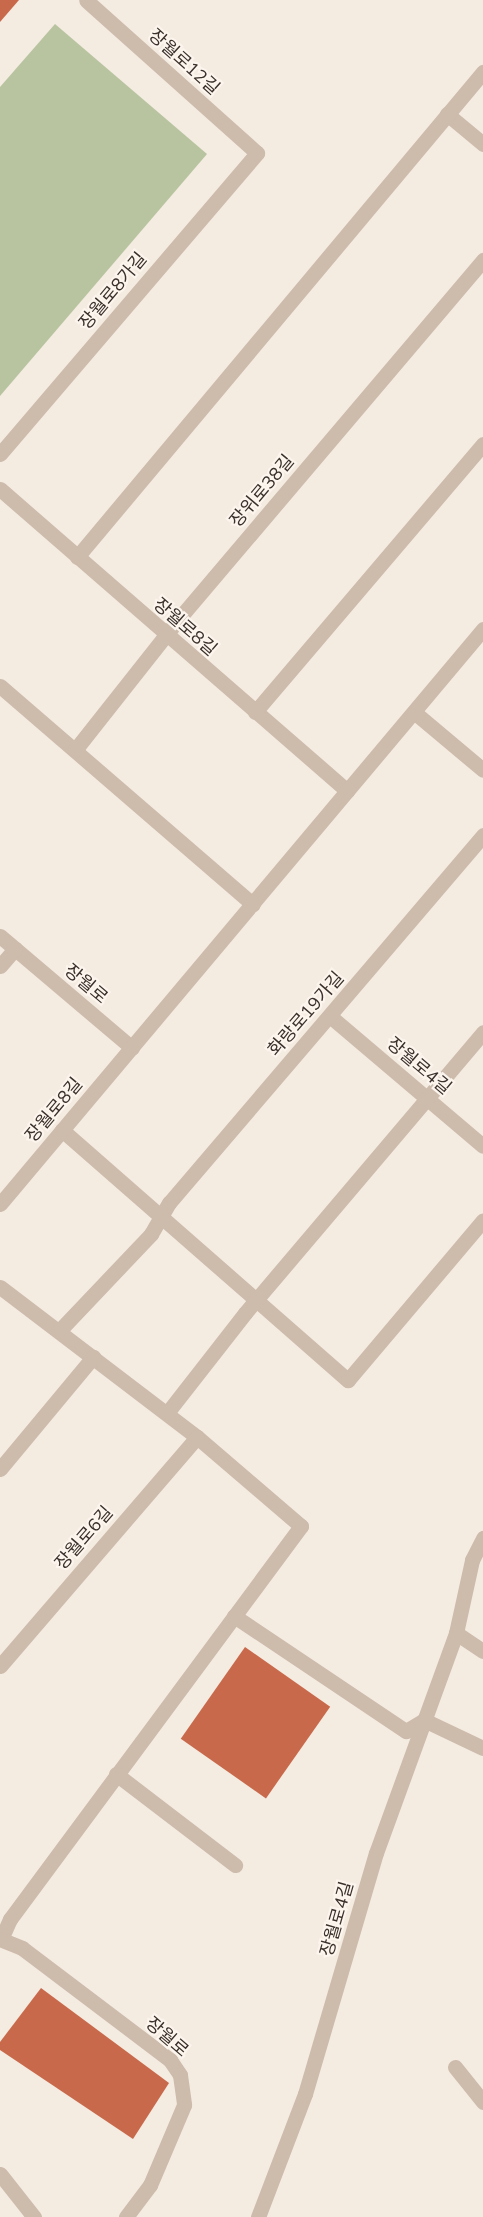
<!DOCTYPE html>
<meta charset="utf-8">
<style>
body{margin:0}
#map{position:relative;width:483px;height:2217px;overflow:hidden;background:#f4ebe1;font-family:"Nunito Sans","Noto Sans KR",sans-serif}
div>[style]{position:absolute}
.green>*{inset:0;background:#b8c4a0}
.building>*{inset:0;background:#c8694b;transform-origin:0 0}
.minor>*{height:15px;margin:-7.5px;padding:0 7.5px;transform-origin:7.5px;border-radius:7.5px;background:#cdbbac}
.tertiary>*{height:15px;margin:-7.5px;padding:0 7.5px;transform-origin:7.5px;border-radius:7.5px;background:#cdbbac}
span{translate:-50% -50%;white-space:nowrap;text-align:center;line-height:1.15;-webkit-text-stroke:4.5px #fbf5ee;paint-order:stroke}
.street-label{font-size:18px;color:#3b302b}
</style>
<div id="map">
<div class="green">
<div style="clip-path:polygon(55px 24px,207px 154px,0 396px,0 87px)"></div>
</div>
<div class="building">
<div style="clip-path:polygon(0 0,19px 0,0 22px)"></div>
<div style="left:245px;top:1647px;width:104px;height:112px;rotate:35deg"></div>
<div style="clip-path:polygon(41px 1988px,169px 2083px,133px 2139px,0 2050px,0 2042px)"></div>
</div>
<div class="minor">
<div style="left:447px;top:114px;width:47px;rotate:39.8deg"></div>
<div style="left:0;top:454px;width:396px;rotate:-49.5deg"></div>
<div style="left:257px;top:153px;width:229px;rotate:-138.2deg"></div>
<div style="left:0;top:489px;width:460px;rotate:41deg"></div>
<div style="left:77px;top:557px;width:633px;rotate:-50.07deg"></div>
<div style="left:0;top:686px;width:334px;rotate:40.8deg"></div>
<div style="left:255px;top:712px;width:352px;rotate:-49.6deg"></div>
<div style="left:414px;top:712px;width:90px;rotate:40deg"></div>
<div style="left:75px;top:750px;width:163px;rotate:-51.7deg"></div>
<div style="left:176px;top:622px;width:475px;rotate:-49.7deg"></div>
<div style="left:0;top:936px;width:173px;rotate:40.3deg"></div>
<div style="left:0;top:966px;width:23px;rotate:-49deg"></div>
<div style="left:331px;top:1017px;width:199px;rotate:40.3deg"></div>
<div style="left:62px;top:1130px;width:380px;rotate:41.2deg"></div>
<div style="left:348px;top:1380px;width:209px;rotate:-49.8deg"></div>
<div style="left:0;top:1204px;width:751px;rotate:-49.97deg"></div>
<div style="left:0;top:1287px;width:248px;rotate:37.3deg"></div>
<div style="left:197px;top:1437px;width:137px;rotate:40.6deg"></div>
<div style="left:301px;top:1526px;width:489px;rotate:126.5deg"></div>
<div style="left:10px;top:1919px;width:22px;rotate:114deg"></div>
<div style="left:59px;top:1331px;width:134px;rotate:-46.5deg"></div>
<div style="left:151px;top:1234px;width:36px;rotate:-60deg"></div>
<div style="left:169px;top:1203px;width:484px;rotate:-49.5deg"></div>
<div style="left:167px;top:1413px;width:127px;rotate:-52deg"></div>
<div style="left:245px;top:1313px;width:368px;rotate:-49.7deg"></div>
<div style="left:0;top:1469px;width:146px;rotate:-50.3deg"></div>
<div style="left:234px;top:1616px;width:207px;rotate:33.8deg"></div>
<div style="left:406px;top:1731px;width:21px;rotate:-31deg"></div>
<div style="left:424px;top:1720px;width:65px;rotate:25.4deg"></div>
<div style="left:456px;top:1633px;width:32px;rotate:34deg"></div>
<div style="left:0;top:1666px;width:302px;rotate:-49.3deg"></div>
<div style="left:116px;top:1774px;width:150px;rotate:37.4deg"></div>
<div style="left:0;top:1939px;width:24px;rotate:22deg"></div>
<div style="left:22px;top:1948px;width:186px;rotate:37.1deg"></div>
<div style="left:170px;top:2060px;width:18px;rotate:56deg"></div>
<div style="left:180px;top:2075px;width:30px;rotate:82deg"></div>
<div style="left:184px;top:2105px;width:87px;rotate:113deg"></div>
<div style="left:150px;top:2185px;width:40px;rotate:127deg"></div>
<div style="left:455px;top:2067px;width:45px;rotate:51.3deg"></div>
</div>
<div class="tertiary">
<div style="left:0;top:2174px;width:55px;rotate:51.7deg"></div>
<div style="left:258px;top:2217px;width:132px;rotate:-69.1deg"></div>
<div style="left:305px;top:2094px;width:251px;rotate:-73.6deg"></div>
<div style="left:376px;top:1853px;width:234px;rotate:-70deg"></div>
<div style="left:456px;top:1633px;width:75px;rotate:-77.6deg"></div>
<div style="left:472px;top:1560px;width:25px;rotate:-63deg"></div>
</div>
<div class="street-label">
<span style="left:184px;top:62px;rotate:42deg">장월로12길</span>
<span style="left:113px;top:291px;rotate:-50deg">장월로8가길</span>
<span style="left:262px;top:491px;rotate:-50deg">장위로38길</span>
<span style="left:185px;top:627px;rotate:41deg">장월로8길</span>
<span style="left:86px;top:984px;rotate:40deg">장월로</span>
<span style="left:306px;top:1014px;rotate:-49deg">화랑로19가길</span>
<span style="left:419px;top:1066px;rotate:40deg">장월로4길</span>
<span style="left:54px;top:1110px;rotate:-50deg">장월로8길</span>
<span style="left:84px;top:1538px;rotate:-49deg">장월로6길</span>
<span style="left:337px;top:1919px;rotate:-74deg">장월로4길</span>
<span style="left:167px;top:2037px;rotate:41deg">장월로</span>
</div>
</div>
